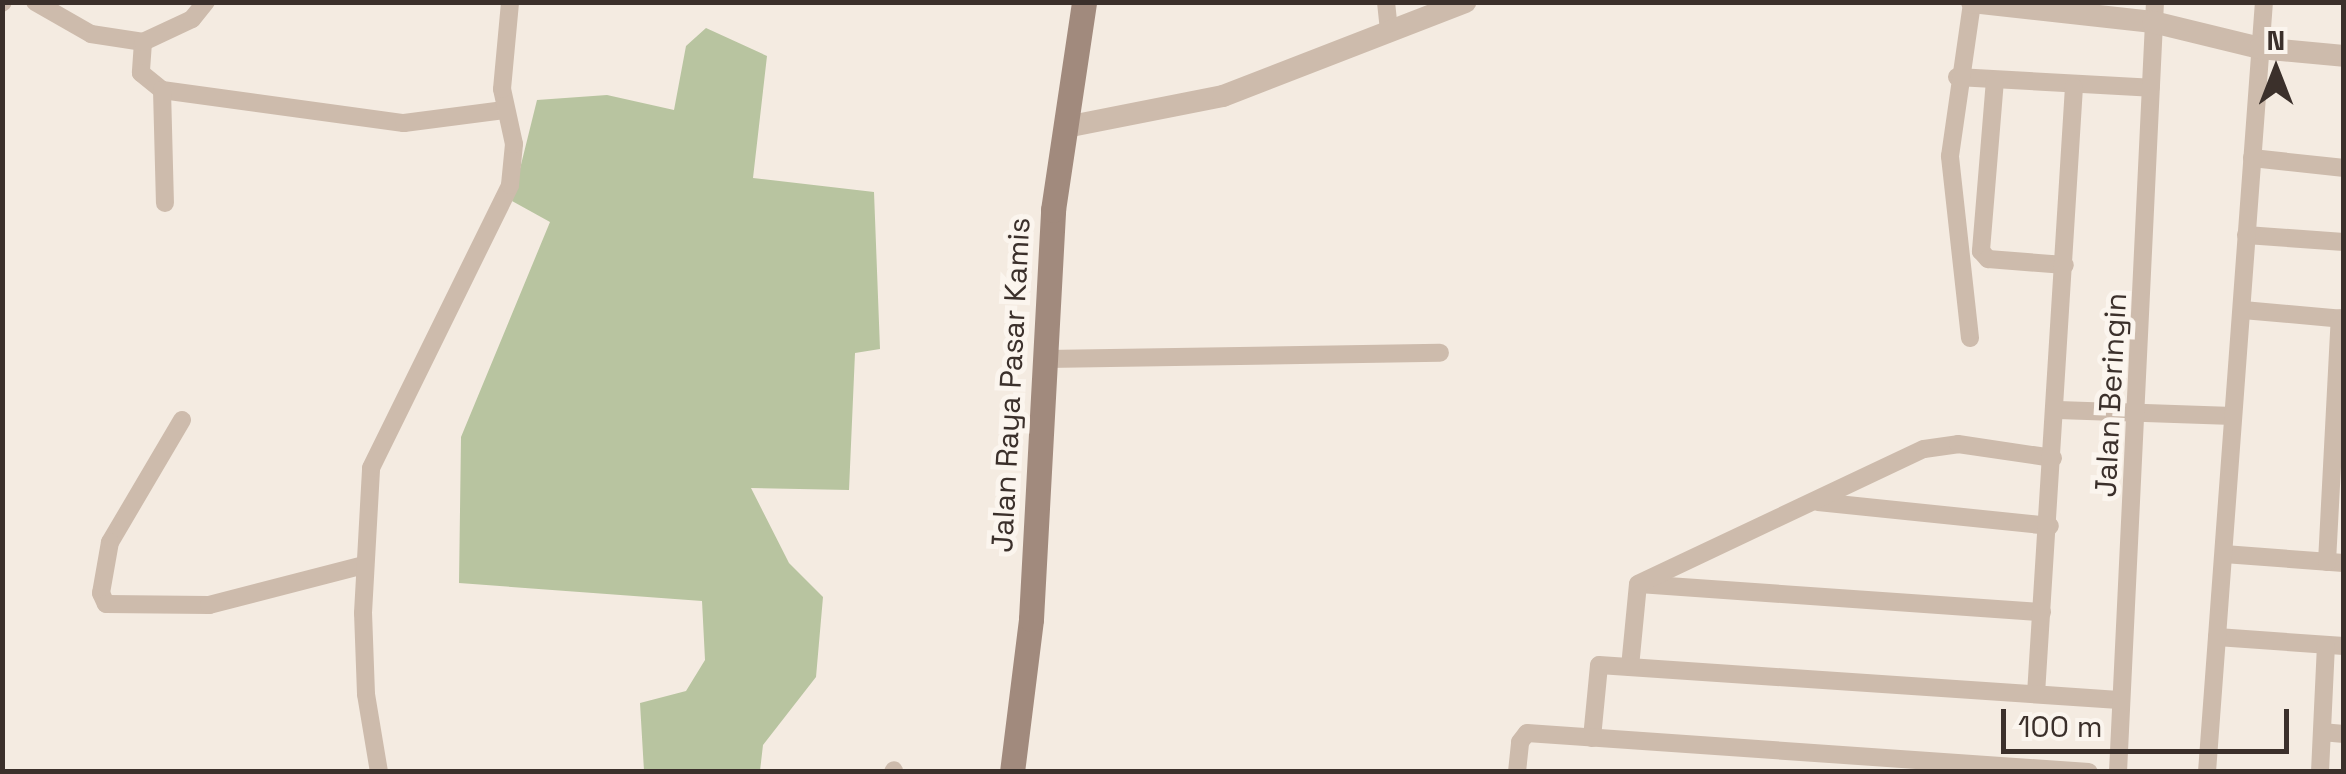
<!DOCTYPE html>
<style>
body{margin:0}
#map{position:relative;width:2346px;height:774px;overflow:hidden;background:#f4ebe1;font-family:"Space Grotesk",sans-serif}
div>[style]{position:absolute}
.green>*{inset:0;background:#b8c4a0}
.minor>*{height:18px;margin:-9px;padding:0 9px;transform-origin:9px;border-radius:9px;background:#cdbbac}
.tertiary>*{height:22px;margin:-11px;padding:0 11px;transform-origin:11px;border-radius:11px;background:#cdbbac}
.secondary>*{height:25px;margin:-12.5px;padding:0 12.5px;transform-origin:12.5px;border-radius:12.5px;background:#a18a7d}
span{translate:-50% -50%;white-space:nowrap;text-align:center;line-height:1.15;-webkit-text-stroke:10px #fbf5ee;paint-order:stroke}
.street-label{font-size:30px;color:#3b302b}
.frame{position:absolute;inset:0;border:5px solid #3b302b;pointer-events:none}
.north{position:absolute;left:2226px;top:20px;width:100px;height:100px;-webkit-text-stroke:8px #fbf5ee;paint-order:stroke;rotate:0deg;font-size:28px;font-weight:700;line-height:40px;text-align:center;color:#3b302b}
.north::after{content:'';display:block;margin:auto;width:35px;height:45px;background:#3b302b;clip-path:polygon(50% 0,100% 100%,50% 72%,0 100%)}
.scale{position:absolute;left:2001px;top:709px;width:288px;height:45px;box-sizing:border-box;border:5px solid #3b302b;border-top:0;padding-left:12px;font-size:30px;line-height:35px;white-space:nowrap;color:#3b302b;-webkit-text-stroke:8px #fbf5ee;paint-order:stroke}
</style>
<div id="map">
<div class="green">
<div style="clip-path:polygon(706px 28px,767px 56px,753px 178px,874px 192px,880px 349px,855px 353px,849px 490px,751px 488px,789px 563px,823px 597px,816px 677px,763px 745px,760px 771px,644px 771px,640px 703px,686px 691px,705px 660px,702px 601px,459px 583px,461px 437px,550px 222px,512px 201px,537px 100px,607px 95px,674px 110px,686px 46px)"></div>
</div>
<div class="minor">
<div style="left:35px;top:2px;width:64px;rotate:29.7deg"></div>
<div style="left:91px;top:34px;width:53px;rotate:8.7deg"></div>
<div style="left:143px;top:42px;width:31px;rotate:94deg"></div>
<div style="left:141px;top:73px;width:27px;rotate:39deg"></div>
<div style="left:162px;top:90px;width:244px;rotate:7.8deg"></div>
<div style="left:404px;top:123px;width:101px;rotate:-7.4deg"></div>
<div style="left:1386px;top:2px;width:29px;rotate:84deg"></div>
<div style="left:2px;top:3px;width:1px;rotate:-45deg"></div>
<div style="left:143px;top:42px;width:54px;rotate:-25.1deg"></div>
<div style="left:192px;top:19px;width:22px;rotate:-51deg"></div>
<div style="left:1957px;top:77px;width:194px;rotate:3.2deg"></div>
<div style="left:1995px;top:80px;width:172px;rotate:94.7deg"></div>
<div style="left:1981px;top:251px;width:11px;rotate:49deg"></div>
<div style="left:1988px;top:259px;width:77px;rotate:4.5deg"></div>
<div style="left:162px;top:90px;width:113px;rotate:88.5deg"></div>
<div style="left:2252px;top:158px;width:93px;rotate:6.2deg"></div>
<div style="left:2246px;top:235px;width:98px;rotate:4.1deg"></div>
<div style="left:2243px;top:310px;width:101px;rotate:5.1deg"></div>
<div style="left:1970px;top:338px;width:183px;rotate:-96.3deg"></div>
<div style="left:1950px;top:156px;width:154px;rotate:-81.8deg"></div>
<div style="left:1046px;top:359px;width:394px;rotate:-0.9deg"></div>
<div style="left:2058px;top:410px;width:175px;rotate:2deg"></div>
<div style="left:182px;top:420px;width:142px;rotate:120.5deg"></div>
<div style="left:110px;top:542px;width:52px;rotate:100deg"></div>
<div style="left:101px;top:593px;width:12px;rotate:66deg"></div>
<div style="left:106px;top:604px;width:103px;rotate:0.6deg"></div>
<div style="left:209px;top:605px;width:160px;rotate:-14.5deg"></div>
<div style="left:1818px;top:502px;width:233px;rotate:5.9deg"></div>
<div style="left:2224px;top:554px;width:120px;rotate:4.3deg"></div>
<div style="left:2327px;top:562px;width:244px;rotate:-87deg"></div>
<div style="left:1639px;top:584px;width:404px;rotate:4deg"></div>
<div style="left:2217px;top:637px;width:127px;rotate:4.1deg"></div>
<div style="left:1630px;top:667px;width:83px;rotate:-84.5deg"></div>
<div style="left:1638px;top:584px;width:316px;rotate:-25.3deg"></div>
<div style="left:1924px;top:449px;width:34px;rotate:-8deg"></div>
<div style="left:1958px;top:444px;width:96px;rotate:8.4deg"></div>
<div style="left:2036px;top:694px;width:608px;rotate:-86.42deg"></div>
<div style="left:2322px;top:732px;width:22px;rotate:5deg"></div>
<div style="left:1592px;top:738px;width:73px;rotate:-84.5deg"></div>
<div style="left:1599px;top:665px;width:521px;rotate:3.85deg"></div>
<div style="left:379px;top:772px;width:79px;rotate:-99.5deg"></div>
<div style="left:366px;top:694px;width:81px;rotate:-92.1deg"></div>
<div style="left:363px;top:613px;width:145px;rotate:-86.8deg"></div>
<div style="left:371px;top:468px;width:315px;rotate:-63.8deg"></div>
<div style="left:510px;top:185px;width:41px;rotate:-84.4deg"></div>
<div style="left:514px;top:144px;width:56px;rotate:-102.3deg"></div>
<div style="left:502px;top:89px;width:87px;rotate:-84.7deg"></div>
<div style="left:893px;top:772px;width:2px;rotate:-63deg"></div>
<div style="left:1517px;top:772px;width:30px;rotate:-84deg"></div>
<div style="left:1520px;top:742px;width:11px;rotate:-52deg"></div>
<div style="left:1527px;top:733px;width:563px;rotate:3.97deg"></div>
<div style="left:2118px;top:772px;width:771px;rotate:-87.25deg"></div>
<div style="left:2207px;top:772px;width:772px;rotate:-85.77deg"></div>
<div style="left:2320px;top:772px;width:127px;rotate:-87.3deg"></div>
</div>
<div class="tertiary">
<div style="left:1972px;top:2px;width:182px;rotate:6.3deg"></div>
<div style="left:2153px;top:22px;width:110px;rotate:13.7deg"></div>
<div style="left:2260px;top:48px;width:84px;rotate:5.4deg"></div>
<div style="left:1066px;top:127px;width:160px;rotate:-11.2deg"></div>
<div style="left:1223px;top:96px;width:260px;rotate:-21.2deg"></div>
</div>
<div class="secondary">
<div style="left:1012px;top:772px;width:154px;rotate:-82.9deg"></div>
<div style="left:1031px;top:619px;width:410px;rotate:-86.9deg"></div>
<div style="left:1053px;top:210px;width:210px;rotate:-81.5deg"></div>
</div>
<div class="street-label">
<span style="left:1011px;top:385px;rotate:-87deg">Jalan Raya Pasar Kamis</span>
<span style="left:2111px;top:395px;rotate:-87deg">Jalan Beringin</span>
</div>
<div class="frame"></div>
<div class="north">N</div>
<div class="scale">100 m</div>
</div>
